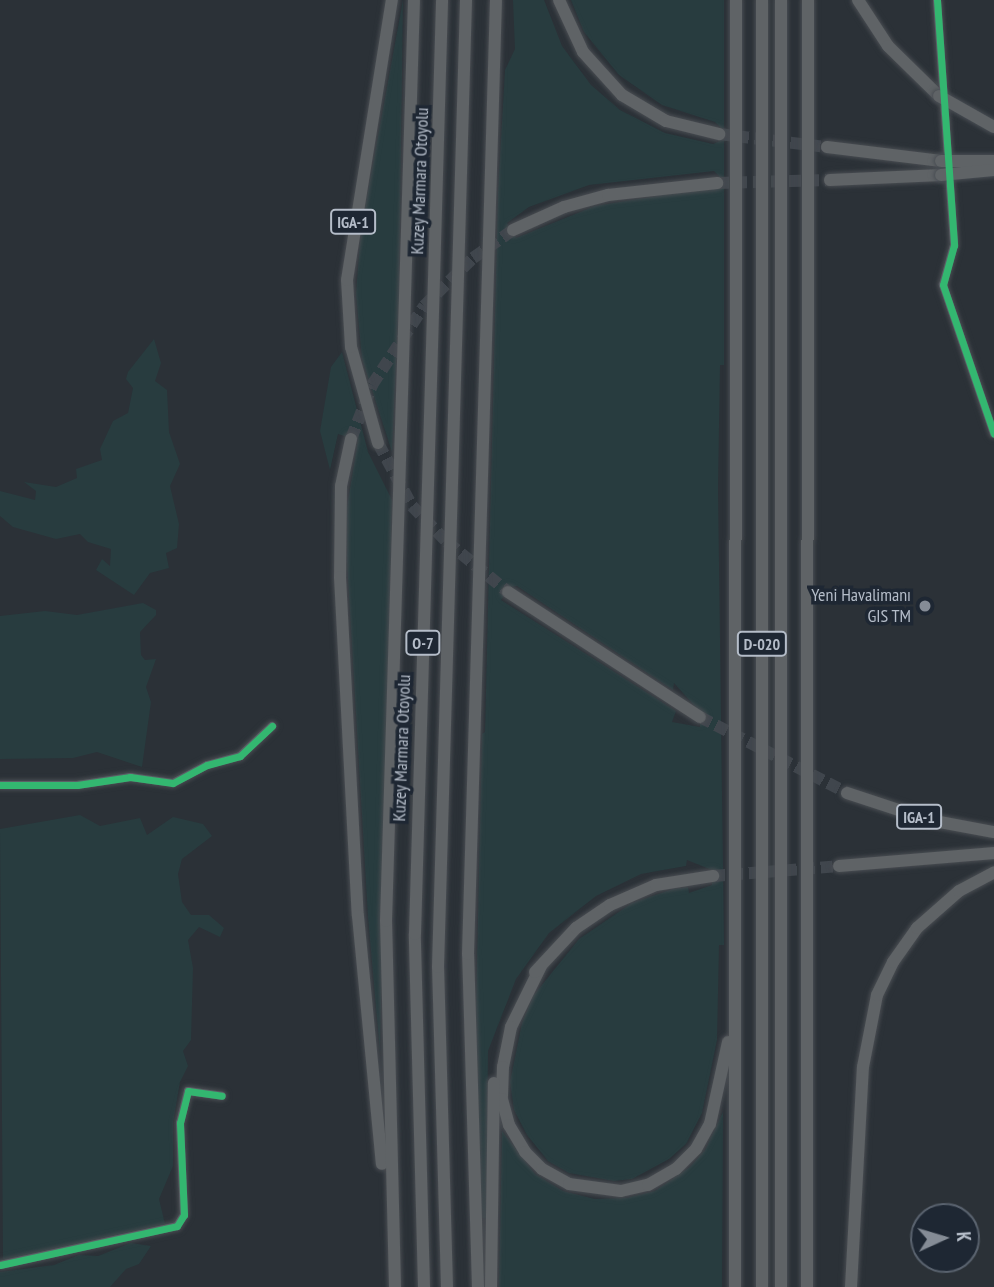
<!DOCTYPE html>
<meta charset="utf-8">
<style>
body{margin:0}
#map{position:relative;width:994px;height:1287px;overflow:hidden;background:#2b3137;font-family:"PT Sans Narrow",sans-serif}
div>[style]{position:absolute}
.green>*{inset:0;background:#283c3f}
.highway-tunnel>*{height:12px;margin-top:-6px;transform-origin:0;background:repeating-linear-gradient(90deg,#40464d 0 12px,transparent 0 18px)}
.roads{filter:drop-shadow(0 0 2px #494d52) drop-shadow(0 0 2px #494d52)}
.minor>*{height:8px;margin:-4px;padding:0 4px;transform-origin:4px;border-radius:4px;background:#5b5f66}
.highway>*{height:12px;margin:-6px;padding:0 6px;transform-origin:6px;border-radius:6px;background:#5f6366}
.bridges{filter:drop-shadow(0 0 2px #484d53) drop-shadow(0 0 2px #484d53)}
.highway-bridge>*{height:12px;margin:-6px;padding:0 6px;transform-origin:6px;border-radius:6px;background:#5f6366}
.cycleway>*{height:7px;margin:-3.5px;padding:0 3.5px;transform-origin:3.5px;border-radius:3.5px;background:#33b770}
.dots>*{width:19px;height:19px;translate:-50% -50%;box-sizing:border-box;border:4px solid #1e2733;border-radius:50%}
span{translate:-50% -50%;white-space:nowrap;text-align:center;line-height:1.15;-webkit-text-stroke:7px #1e2733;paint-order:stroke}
.shield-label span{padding:2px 5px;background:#1e2733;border:2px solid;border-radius:5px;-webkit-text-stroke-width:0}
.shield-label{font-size:16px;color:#b5bdc9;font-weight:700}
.street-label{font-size:18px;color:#b5bdc9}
.poi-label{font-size:18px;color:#b5bdc9}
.right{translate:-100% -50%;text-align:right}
.north{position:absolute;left:910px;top:1203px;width:70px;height:70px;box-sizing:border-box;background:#1e2733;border:2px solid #5a636f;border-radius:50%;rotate:86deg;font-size:19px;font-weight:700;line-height:28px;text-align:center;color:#b5bdc9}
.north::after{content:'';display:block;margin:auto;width:24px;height:32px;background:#858c96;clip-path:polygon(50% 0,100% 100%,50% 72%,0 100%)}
</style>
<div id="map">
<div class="green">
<div style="clip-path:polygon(403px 0,399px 297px,392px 452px,362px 359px,356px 294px,361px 229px)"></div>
<div style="clip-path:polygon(evenodd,513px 0,544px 0,562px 46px,591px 85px,620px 110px,665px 133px,713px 144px,720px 141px,720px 127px,715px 122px,662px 105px,619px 75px,584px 32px,571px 0,724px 0,724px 365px,720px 365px,718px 488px,724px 945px,719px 945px,717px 1040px,702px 1113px,686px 1144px,669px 1159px,632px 1179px,614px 1181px,569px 1173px,548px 1161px,527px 1135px,514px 1110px,510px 1082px,522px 1023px,533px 996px,579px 939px,632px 903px,673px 889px,688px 887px,689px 893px,712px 885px,712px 870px,687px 860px,686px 866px,641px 874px,596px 896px,549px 933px,516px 979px,488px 1051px,486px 1218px,481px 1218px,476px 1009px,482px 734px,485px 732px,498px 192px,505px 70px,515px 49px,513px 0,714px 171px,719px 176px,718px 186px,595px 206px,516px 238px,507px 223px,529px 207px,589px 185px,714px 171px,513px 0,517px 586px,673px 690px,674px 683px,700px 712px,700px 727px,672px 722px,676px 711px,501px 600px,510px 587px,517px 586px)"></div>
<div style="clip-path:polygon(154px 339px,161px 363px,155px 381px,167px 390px,169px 432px,180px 464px,170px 486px,179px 524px,177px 548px,166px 553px,169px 568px,150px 573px,134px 595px,96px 570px,102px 559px,110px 566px,111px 549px,88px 542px,80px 534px,56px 539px,13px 527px,0 516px,0 491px,35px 500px,36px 491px,24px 482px,56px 487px,77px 478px,76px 469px,102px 460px,100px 449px,113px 421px,128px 413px,133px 388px,126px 379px,128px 372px)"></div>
<div style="clip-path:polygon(342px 352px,368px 452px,392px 500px,380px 1052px,368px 917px,347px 562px,347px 507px,358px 440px,338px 434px,330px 470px,320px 431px,331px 367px)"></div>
<div style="clip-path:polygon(143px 603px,156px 610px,156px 615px,140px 632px,141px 655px,145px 660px,156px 659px,146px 687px,151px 702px,142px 767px,97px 752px,73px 758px,0 759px,0 616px,45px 611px,77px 615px)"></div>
<div style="clip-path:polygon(80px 815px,100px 826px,140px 818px,147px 835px,173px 817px,203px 824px,212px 836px,182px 859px,178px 874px,182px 902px,191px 915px,209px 915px,224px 928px,220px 937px,199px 927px,188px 940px,193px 968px,191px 1040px,183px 1051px,188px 1066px,180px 1082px,173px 1123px,173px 1166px,159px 1199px,165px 1224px,3px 1260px,0 829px)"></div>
<div style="clip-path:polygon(723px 1112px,722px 1287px,499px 1287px,502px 1131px,535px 1174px,563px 1191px,595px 1199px,626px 1198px,655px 1191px,690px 1167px,705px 1150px)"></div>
<div style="clip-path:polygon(131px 1243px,151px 1246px,139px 1264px,126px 1269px,110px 1287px,0 1287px,0 1272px,54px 1265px,79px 1255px,98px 1256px)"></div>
</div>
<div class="highway-tunnel">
<div style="left:719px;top:134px;width:109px;rotate:6.9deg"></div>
<div style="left:717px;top:183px;width:113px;rotate:-1.5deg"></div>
<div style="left:351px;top:439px;width:58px;rotate:-68.7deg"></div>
<div style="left:372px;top:385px;width:95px;rotate:-56.6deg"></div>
<div style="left:424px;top:306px;width:69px;rotate:-44.4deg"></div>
<div style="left:473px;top:258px;width:49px;rotate:-35deg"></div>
<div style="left:378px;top:443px;width:72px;rotate:61.6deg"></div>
<div style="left:412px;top:506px;width:50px;rotate:45.8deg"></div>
<div style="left:447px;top:542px;width:79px;rotate:39.3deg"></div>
<div style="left:700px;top:717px;width:165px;rotate:27.3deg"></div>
<div style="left:713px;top:876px;width:126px;rotate:-4.5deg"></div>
</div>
<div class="roads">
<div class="minor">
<div style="left:937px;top:0;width:246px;rotate:86deg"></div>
<div style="left:954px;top:245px;width:41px;rotate:105.4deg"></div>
<div style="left:943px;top:285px;width:157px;rotate:71.1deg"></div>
<div style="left:0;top:785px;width:77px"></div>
<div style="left:77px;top:785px;width:54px;rotate:-8.6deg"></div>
<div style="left:130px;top:777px;width:43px;rotate:7.9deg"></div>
<div style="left:173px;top:783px;width:38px;rotate:-28deg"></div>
<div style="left:207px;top:765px;width:34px;rotate:-15deg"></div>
<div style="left:240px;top:756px;width:44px;rotate:-43.2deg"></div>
<div style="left:0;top:1265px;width:181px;rotate:-12.4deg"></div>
<div style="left:177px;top:1226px;width:13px;rotate:-58deg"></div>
<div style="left:184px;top:1215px;width:92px;rotate:-92.5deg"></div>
<div style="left:180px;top:1123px;width:33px;rotate:-76deg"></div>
<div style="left:188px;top:1091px;width:34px;rotate:8deg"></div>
</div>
<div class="highway">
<div style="left:559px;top:0;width:57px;rotate:65.2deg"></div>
<div style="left:583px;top:52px;width:58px;rotate:47.8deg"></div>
<div style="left:622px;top:95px;width:51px;rotate:30.6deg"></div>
<div style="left:666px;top:121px;width:55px;rotate:13.8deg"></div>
<div style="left:762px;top:0;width:1287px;rotate:90deg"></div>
<div style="left:781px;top:0;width:1287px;rotate:90deg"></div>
<div style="left:858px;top:0;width:55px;rotate:56.9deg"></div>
<div style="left:888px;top:46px;width:71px;rotate:44.4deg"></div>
<div style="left:827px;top:147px;width:115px;rotate:7deg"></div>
<div style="left:830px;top:180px;width:111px;rotate:-2.6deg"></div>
<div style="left:513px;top:230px;width:56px;rotate:-24.3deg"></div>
<div style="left:564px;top:207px;width:46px;rotate:-15.3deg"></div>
<div style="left:608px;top:195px;width:110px;rotate:-6.3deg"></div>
<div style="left:351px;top:439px;width:48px;rotate:102deg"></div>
<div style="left:341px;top:486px;width:91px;rotate:90.6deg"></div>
<div style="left:340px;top:577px;width:339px;rotate:87deg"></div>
<div style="left:358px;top:916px;width:249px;rotate:84.5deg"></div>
<div style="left:378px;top:443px;width:100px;rotate:-105.7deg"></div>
<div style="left:351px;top:347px;width:67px;rotate:-93.4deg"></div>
<div style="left:347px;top:280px;width:284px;rotate:-80.9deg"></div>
<div style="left:508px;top:592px;width:229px;rotate:33.1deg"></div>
<div style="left:847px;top:793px;width:86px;rotate:18.2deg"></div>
<div style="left:929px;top:820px;width:66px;rotate:10.5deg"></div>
<div style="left:839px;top:866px;width:156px;rotate:-4.8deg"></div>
<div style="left:541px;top:966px;width:68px;rotate:116.2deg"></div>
<div style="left:511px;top:1027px;width:41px;rotate:101.3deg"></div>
<div style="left:503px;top:1067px;width:32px;rotate:92deg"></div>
<div style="left:502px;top:1099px;width:27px;rotate:75deg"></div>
<div style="left:509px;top:1125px;width:31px;rotate:59deg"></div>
<div style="left:525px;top:1152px;width:24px;rotate:45deg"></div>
<div style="left:542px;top:1169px;width:31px;rotate:29deg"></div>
<div style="left:569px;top:1184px;width:52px;rotate:7.7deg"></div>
<div style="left:621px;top:1191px;width:28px;rotate:-13deg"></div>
<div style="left:648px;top:1185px;width:32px;rotate:-30deg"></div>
<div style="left:676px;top:1169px;width:28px;rotate:-45deg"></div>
<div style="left:696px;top:1149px;width:29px;rotate:-61deg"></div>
<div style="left:710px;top:1124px;width:84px;rotate:-77.6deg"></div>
<div style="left:535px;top:972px;width:60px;rotate:-47deg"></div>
<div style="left:576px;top:928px;width:41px;rotate:-34.1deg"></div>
<div style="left:610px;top:905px;width:50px;rotate:-23.5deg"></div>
<div style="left:656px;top:885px;width:58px;rotate:-9deg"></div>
<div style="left:395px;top:1287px;width:366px;rotate:-91.4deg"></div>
<div style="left:386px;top:921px;width:921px;rotate:-88.26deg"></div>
<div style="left:424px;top:1287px;width:353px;rotate:-91.5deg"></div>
<div style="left:415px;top:934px;width:934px;rotate:-88.34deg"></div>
<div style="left:447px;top:1287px;width:320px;rotate:-91.6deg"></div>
<div style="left:438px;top:967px;width:967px;rotate:-88.34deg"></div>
<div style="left:478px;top:1287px;width:333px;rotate:-91.7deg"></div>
<div style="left:468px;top:954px;width:954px;rotate:-88.32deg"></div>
<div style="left:491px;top:1287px;width:204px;rotate:-89.2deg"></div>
<div style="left:735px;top:1287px;width:1287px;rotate:-89.96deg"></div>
<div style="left:807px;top:1287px;width:1287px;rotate:-89.96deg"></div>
<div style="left:851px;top:1287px;width:220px;rotate:-86.9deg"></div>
<div style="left:863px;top:1067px;width:73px;rotate:-79deg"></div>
<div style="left:877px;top:995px;width:37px;rotate:-64deg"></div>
<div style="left:893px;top:962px;width:42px;rotate:-54.8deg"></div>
<div style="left:917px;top:928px;width:56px;rotate:-41.4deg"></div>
<div style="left:959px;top:891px;width:40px;rotate:-28deg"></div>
</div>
</div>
<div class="bridges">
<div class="highway-bridge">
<div style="left:939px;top:96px;width:63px;rotate:29.4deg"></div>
<div style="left:941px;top:161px;width:53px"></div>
<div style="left:941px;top:175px;width:53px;rotate:-5.4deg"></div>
</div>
</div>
<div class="cycleway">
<div style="left:937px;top:0;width:246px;rotate:86deg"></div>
<div style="left:954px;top:245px;width:41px;rotate:105.4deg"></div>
<div style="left:943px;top:285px;width:157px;rotate:71.1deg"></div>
<div style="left:0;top:785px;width:77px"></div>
<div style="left:77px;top:785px;width:54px;rotate:-8.6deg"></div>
<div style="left:130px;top:777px;width:43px;rotate:7.9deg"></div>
<div style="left:173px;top:783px;width:38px;rotate:-28deg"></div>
<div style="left:207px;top:765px;width:34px;rotate:-15deg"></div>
<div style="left:240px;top:756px;width:44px;rotate:-43.2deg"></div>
<div style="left:0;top:1265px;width:181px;rotate:-12.4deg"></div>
<div style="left:177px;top:1226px;width:13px;rotate:-58deg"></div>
<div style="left:184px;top:1215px;width:92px;rotate:-92.5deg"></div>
<div style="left:180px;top:1123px;width:33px;rotate:-76deg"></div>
<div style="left:188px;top:1091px;width:34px;rotate:8deg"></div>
</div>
<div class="dots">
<div style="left:925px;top:606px;background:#858c96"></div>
</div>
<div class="shield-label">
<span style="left:353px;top:222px">IGA-1</span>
<span style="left:423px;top:643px">O-7</span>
<span style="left:762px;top:644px">D-020</span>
<span style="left:919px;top:817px">IGA-1</span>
</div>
<div class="street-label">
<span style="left:420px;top:181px;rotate:-88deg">Kuzey Marmara Otoyolu</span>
<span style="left:402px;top:748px;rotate:-88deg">Kuzey Marmara Otoyolu</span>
</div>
<div class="poi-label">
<span class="right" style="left:911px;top:606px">Yeni Havalimanı<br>GIS TM</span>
</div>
<div class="north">K</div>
</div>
